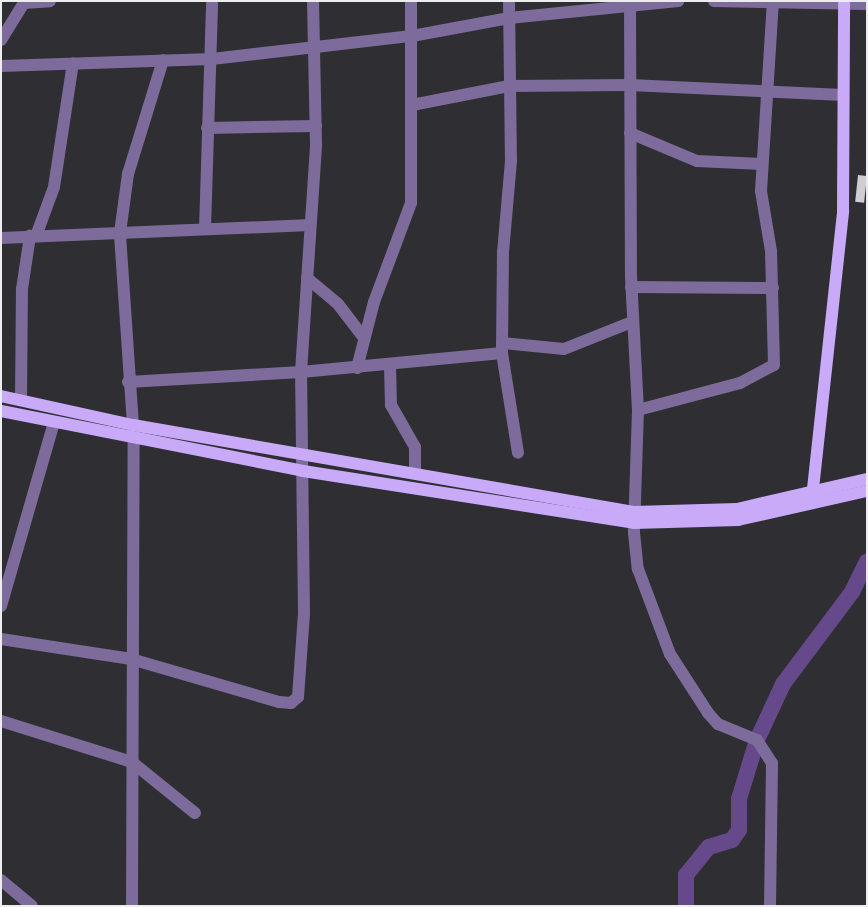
<!DOCTYPE html>
<style>
body{margin:0}
#map{position:relative;width:868px;height:907px;overflow:hidden;background:#2f2e32;font-family:"Nunito Sans",sans-serif}
div>[style]{position:absolute}
.river>*{height:16px;margin:-8px;padding:0 8px;transform-origin:8px;border-radius:8px;background:#65498b}
.building>*{inset:0;background:#d0ced3;transform-origin:0 0}
.minor>*{height:12px;margin:-6px;padding:0 6px;transform-origin:6px;border-radius:6px;background:#7d6b9b}
.major>*{height:12px;margin:-6px;padding:0 6px;transform-origin:6px;border-radius:6px;background:#c9aaf9}
span{translate:-50% -50%;white-space:nowrap;text-align:center;line-height:1.15;-webkit-text-stroke:5px #171718;paint-order:stroke}
.frame{position:absolute;inset:0;border:2px solid #edecef;pointer-events:none}
</style>
<div id="map">
<div class="river">
<div style="left:686px;top:906px;width:31px;rotate:-90deg"></div>
<div style="left:686px;top:875px;width:36px;rotate:-51deg"></div>
<div style="left:709px;top:847px;width:24px;rotate:-17deg"></div>
<div style="left:732px;top:840px;width:12px;rotate:-55deg"></div>
<div style="left:739px;top:830px;width:31px;rotate:-90deg"></div>
<div style="left:739px;top:799px;width:62px;rotate:-73deg"></div>
<div style="left:757px;top:740px;width:62px;rotate:-65.1deg"></div>
<div style="left:783px;top:684px;width:115px;rotate:-53.1deg"></div>
<div style="left:852px;top:592px;width:34px;rotate:-64deg"></div>
</div>
<div class="building">
<div style="left:858px;top:175px;width:9px;height:27px;rotate:6deg"></div>
</div>
<div class="minor">
<div style="left:509px;top:1px;width:160px;rotate:89.3deg"></div>
<div style="left:511px;top:161px;width:91px;rotate:95deg"></div>
<div style="left:503px;top:252px;width:101px;rotate:90.6deg"></div>
<div style="left:502px;top:353px;width:101px;rotate:80.9deg"></div>
<div style="left:630px;top:1px;width:276px;rotate:89.8deg"></div>
<div style="left:631px;top:277px;width:133px;rotate:87deg"></div>
<div style="left:638px;top:410px;width:123px;rotate:91.9deg"></div>
<div style="left:634px;top:533px;width:36px;rotate:84deg"></div>
<div style="left:638px;top:569px;width:91px;rotate:69.4deg"></div>
<div style="left:670px;top:654px;width:70px;rotate:57.2deg"></div>
<div style="left:708px;top:713px;width:15px;rotate:48deg"></div>
<div style="left:718px;top:724px;width:42px;rotate:22.3deg"></div>
<div style="left:757px;top:740px;width:27px;rotate:57deg"></div>
<div style="left:772px;top:763px;width:143px;rotate:90.8deg"></div>
<div style="left:714px;top:1px;width:153px;rotate:1.1deg"></div>
<div style="left:24px;top:3px;width:26px;rotate:-4deg"></div>
<div style="left:1px;top:40px;width:46px;rotate:-58.4deg"></div>
<div style="left:1px;top:66px;width:211px;rotate:-1.9deg"></div>
<div style="left:212px;top:59px;width:201px;rotate:-6.6deg"></div>
<div style="left:412px;top:36px;width:99px;rotate:-10.5deg"></div>
<div style="left:509px;top:18px;width:170px;rotate:-5.7deg"></div>
<div style="left:412px;top:105px;width:99px;rotate:-11.1deg"></div>
<div style="left:509px;top:86px;width:121px;rotate:-0.5deg"></div>
<div style="left:630px;top:85px;width:213px;rotate:2.7deg"></div>
<div style="left:207px;top:128px;width:109px;rotate:-1.1deg"></div>
<div style="left:630px;top:133px;width:73px;rotate:22.7deg"></div>
<div style="left:697px;top:161px;width:65px;rotate:2.6deg"></div>
<div style="left:205px;top:229px;width:228px;rotate:-88.2deg"></div>
<div style="left:36px;top:236px;width:52px;rotate:-69.8deg"></div>
<div style="left:54px;top:187px;width:125px;rotate:-81.3deg"></div>
<div style="left:1px;top:238px;width:309px;rotate:-2.4deg"></div>
<div style="left:307px;top:278px;width:40px;rotate:40deg"></div>
<div style="left:338px;top:304px;width:43px;rotate:52.6deg"></div>
<div style="left:631px;top:287px;width:142px;rotate:0.4deg"></div>
<div style="left:502px;top:343px;width:62px;rotate:5.5deg"></div>
<div style="left:564px;top:349px;width:73px;rotate:-21.7deg"></div>
<div style="left:390px;top:365px;width:40px;rotate:88.6deg"></div>
<div style="left:391px;top:405px;width:48px;rotate:60.3deg"></div>
<div style="left:415px;top:447px;width:25px;rotate:90deg"></div>
<div style="left:357px;top:368px;width:68px;rotate:-75.6deg"></div>
<div style="left:374px;top:302px;width:106px;rotate:-69.5deg"></div>
<div style="left:411px;top:203px;width:202px;rotate:-90deg"></div>
<div style="left:128px;top:382px;width:173px;rotate:-3.3deg"></div>
<div style="left:301px;top:372px;width:202px;rotate:-5.4deg"></div>
<div style="left:21px;top:400px;width:111px;rotate:-89.5deg"></div>
<div style="left:22px;top:289px;width:54px;rotate:-81.4deg"></div>
<div style="left:638px;top:410px;width:106px;rotate:-14.8deg"></div>
<div style="left:740px;top:383px;width:38px;rotate:-28deg"></div>
<div style="left:774px;top:365px;width:114px;rotate:-91.5deg"></div>
<div style="left:771px;top:251px;width:61px;rotate:-99.5deg"></div>
<div style="left:761px;top:191px;width:190px;rotate:-86.4deg"></div>
<div style="left:1px;top:606px;width:191px;rotate:-73.9deg"></div>
<div style="left:1px;top:639px;width:132px;rotate:8.7deg"></div>
<div style="left:131px;top:659px;width:154px;rotate:16.2deg"></div>
<div style="left:279px;top:702px;width:12px;rotate:5deg"></div>
<div style="left:291px;top:703px;width:9px;rotate:-41deg"></div>
<div style="left:298px;top:697px;width:83px;rotate:-85.9deg"></div>
<div style="left:304px;top:614px;width:242px;rotate:-90.7deg"></div>
<div style="left:301px;top:372px;width:228px;rotate:-86.2deg"></div>
<div style="left:316px;top:144px;width:143px;rotate:-91.2deg"></div>
<div style="left:1px;top:721px;width:137px;rotate:17.4deg"></div>
<div style="left:132px;top:762px;width:81px;rotate:39deg"></div>
<div style="left:1px;top:880px;width:40px;rotate:40deg"></div>
<div style="left:132px;top:906px;width:466px;rotate:-89.8deg"></div>
<div style="left:134px;top:440px;width:207px;rotate:-93.9deg"></div>
<div style="left:120px;top:233px;width:60px;rotate:-82.3deg"></div>
<div style="left:128px;top:174px;width:119px;rotate:-72.9deg"></div>
</div>
<div class="major">
<div style="left:1px;top:396px;width:135px;rotate:12.4deg"></div>
<div style="left:133px;top:425px;width:508px;rotate:9.85deg"></div>
<div style="left:634px;top:512px;width:103px;rotate:-1.7deg"></div>
<div style="left:737px;top:509px;width:133px;rotate:-13deg"></div>
<div style="left:1px;top:411px;width:308px;rotate:11.2deg"></div>
<div style="left:303px;top:471px;width:335px;rotate:8.9deg"></div>
<div style="left:634px;top:523px;width:104px;rotate:-1.7deg"></div>
<div style="left:738px;top:520px;width:132px;rotate:-12.7deg"></div>
<div style="left:812px;top:498px;width:289px;rotate:-83.8deg"></div>
<div style="left:843px;top:211px;width:210px;rotate:-89.7deg"></div>
</div>
<div class="frame"></div>
</div>
